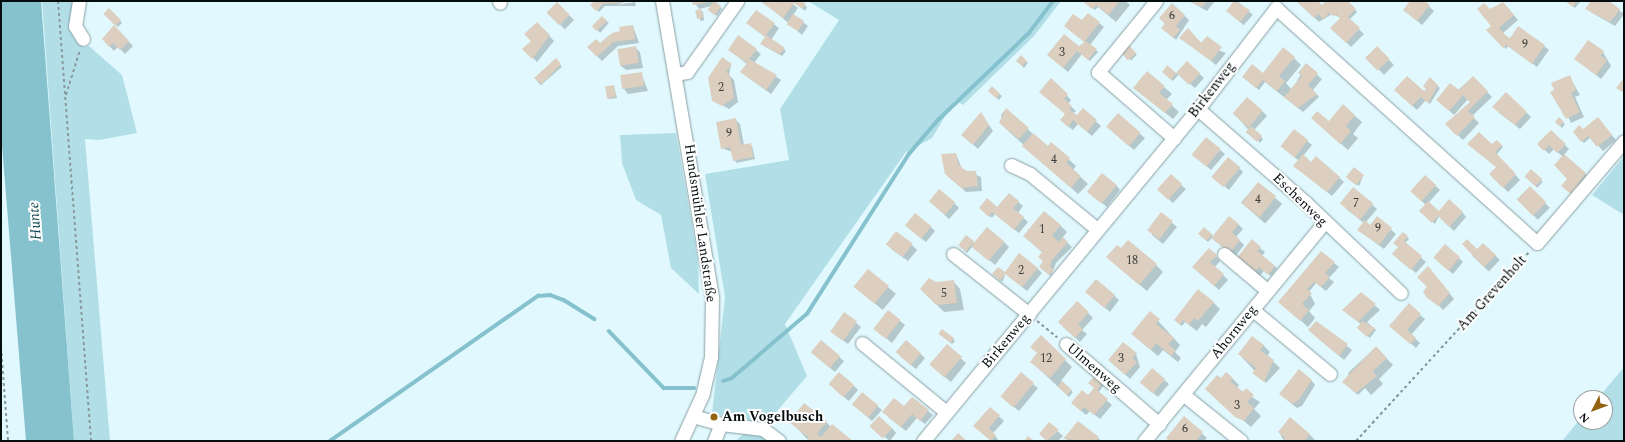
<!DOCTYPE html>
<meta charset="utf-8">
<style>
body{margin:0}
#map{position:relative;width:1625px;height:442px;overflow:hidden;background:#e1f9fe;font-family:Spectral,serif}
div>[style]{position:absolute}
.green>*{inset:0;background:#b2dfe7}
.water>*{inset:0;background:#86c2cd}
.shadow>*{inset:0;background:#0003;transform-origin:0 0}
.stream>*{height:3.5px;margin:-1.75px;padding:0 1.75px;transform-origin:1.75px;border-radius:1.75px;background:#86c2cd}
.building>*{inset:0;background:#dccfbf;transform-origin:0 0}
.path>*{height:2px;margin-top:-1px;transform-origin:0;background:repeating-linear-gradient(90deg,#88999d 0 3px,transparent 0 6px)}
.roads{filter:drop-shadow(0 0 1px #889fa3) drop-shadow(0 0 1px #889fa3)}
.minor>*{height:13px;margin:-6.5px;padding:0 6.5px;transform-origin:6.5px;border-radius:6.5px;background:#fff}
.dots>*{width:11px;height:11px;translate:-50% -50%;box-sizing:border-box;border:2px solid #fff;border-radius:50%}
span{translate:-50% -50%;white-space:nowrap;text-align:center;line-height:1.15;-webkit-text-stroke:4px #fff;paint-order:stroke}
.number-label{font-size:12px;color:#3c3e3b}
.number-label span{-webkit-text-stroke-width:0}
.street-label{font-size:14px;color:#060d0f}
.poi-label{font-size:14px;color:#060d0f;font-weight:700}
.left{translate:0 -50%;text-align:left}
.water-label{font-size:15px;color:#114750;font-style:italic}
.frame{position:absolute;inset:0;border:2px solid #060d0f;pointer-events:none}
.north{position:absolute;left:1573px;top:390px;width:40px;height:40px;box-sizing:border-box;background:#fff;border:1px solid #9b9e9f;border-radius:50%;rotate:228deg;font-size:11px;font-weight:700;line-height:16px;text-align:center;color:#060d0f}
.north::after{content:'';display:block;margin:auto;width:14px;height:18px;background:#936312;clip-path:polygon(50% 0,100% 100%,50% 72%,0 100%)}
</style>
<div id="map">
<div class="green">
<div style="clip-path:polygon(42px 1px,74px 1px,71px 25px,84px 47px,89px 46px,122px 75px,137px 133px,99px 140px,85px 139px,110px 441px,74px 441px)"></div>
<div style="clip-path:polygon(808px 1px,1061px 1px,1034px 36px,963px 105px,955px 100px,932px 138px,906px 152px,785px 324px,807px 376px,766px 424px,712px 414px,725px 297px,705px 174px,789px 160px,780px 109px,839px 20px)"></div>
<div style="clip-path:polygon(676px 133px,698px 259px,699px 294px,671px 268px,661px 215px,636px 200px,622px 163px,620px 135px)"></div>
<div style="clip-path:polygon(1624px 156px,1624px 215px,1592px 195px)"></div>
<div style="clip-path:polygon(1624px 367px,1624px 441px,1562px 441px,1581px 418px,1581px 422px,1605px 422px,1605px 398px,1598px 398px)"></div>
<div style="clip-path:polygon(745px 433px,765px 435px,772px 441px,735px 441px)"></div>
</div>
<div class="water">
<div style="clip-path:polygon(1px 1px,41px 1px,74px 441px,26px 441px,1px 133px)"></div>
</div>
<div class="shadow">
<div style="clip-path:polygon(597px 1px,628px 1px,616px 5px,635px 2px,636px 6px,605px 6px,599px 12px,592px 5px)"></div>
<div style="clip-path:polygon(693px 1px,715px 1px,722px 9px,717px 16px,711px 12px,712px 6px,699px 9px,703px 12px,704px 20px,700px 21px,700px 10px)"></div>
<div style="clip-path:polygon(763px 1px,793px 4px,798px 8px,793px 15px,808px 26px,802px 35px)"></div>
<div style="clip-path:polygon(794px 1px,800px 1px,807px 7px,805px 11px)"></div>
<div style="clip-path:polygon(1084px 1px,1125px 1px,1130px 5px,1116px 22px,1098px 7px,1095px 10px)"></div>
<div style="clip-path:polygon(1189px 1px,1215px 1px,1207px 11px)"></div>
<div style="left:1237px;top:1px;width:21px;height:14px;rotate:41deg"></div>
<div style="clip-path:polygon(1316px 1px,1323px 8px,1328px 1px,1346px 1px,1357px 12px,1349px 20px,1364px 34px,1351px 47px,1332px 28px,1341px 18px,1332px 14px,1319px 22px,1298px 2px)"></div>
<div style="clip-path:polygon(1411px 1px,1423px 1px,1434px 11px,1422px 25px,1404px 10px)"></div>
<div style="clip-path:polygon(1566px 1px,1581px 1px,1575px 8px)"></div>
<div style="clip-path:polygon(1598px 1px,1607px 1px,1624px 14px,1615px 26px,1589px 11px)"></div>
<div style="left:557px;top:3px;width:24px;height:13px;rotate:45deg"></div>
<div style="clip-path:polygon(1172px 4px,1189px 20px,1176px 40px,1163px 28px)"></div>
<div style="clip-path:polygon(1508px 8px,1518px 20px,1503px 33px,1510px 40px,1519px 27px,1549px 50px,1537px 67px,1508px 46px,1506px 49px,1488px 30px,1492px 26px,1490px 10px)"></div>
<div style="clip-path:polygon(109px 9px,122px 23px,118px 27px,104px 14px)"></div>
<div style="clip-path:polygon(756px 11px,779px 28px,771px 40px,786px 51px,782px 56px,764px 46px,766px 38px,748px 23px)"></div>
<div style="left:602px;top:17px;width:9px;height:13px;rotate:41deg"></div>
<div style="clip-path:polygon(1082px 22px,1099px 23px,1104px 27px,1090px 45px,1098px 52px,1090px 61px,1082px 54px,1068px 72px,1048px 55px,1080px 49px,1086px 43px,1065px 26px)"></div>
<div style="clip-path:polygon(537px 23px,554px 41px,537px 62px,524px 49px,532px 41px)"></div>
<div style="clip-path:polygon(633px 26px,639px 43px,618px 46px,602px 61px,597px 56px,600px 44px)"></div>
<div style="clip-path:polygon(114px 27px,133px 46px,125px 54px,118px 47px,114px 51px,103px 39px)"></div>
<div style="clip-path:polygon(1188px 29px,1202px 44px,1226px 53px,1216px 65px,1202px 54px)"></div>
<div style="left:1129px;top:47px;width:11px;height:8px;rotate:45deg"></div>
<div style="clip-path:polygon(636px 48px,640px 52px,643px 68px,626px 70px,621px 66px)"></div>
<div style="left:1377px;top:48px;width:24px;height:14px;rotate:45deg"></div>
<div style="clip-path:polygon(729px 50px,756px 50px,761px 54px,754px 63px,781px 80px,771px 94px,746px 76px,747px 64px)"></div>
<div style="clip-path:polygon(1603px 52px,1611px 66px,1601px 79px,1575px 59px)"></div>
<div style="clip-path:polygon(1021px 57px,1028px 63px,1024px 68px,1017px 61px)"></div>
<div style="clip-path:polygon(1294px 58px,1301px 65px,1286px 83px,1292px 90px,1306px 65px,1322px 79px,1313px 90px,1319px 97px,1303px 112px,1265px 82px,1259px 90px,1245px 79px,1263px 74px)"></div>
<div style="left:556px;top:60px;width:9px;height:28px;rotate:49deg"></div>
<div style="clip-path:polygon(1187px 63px,1204px 78px,1195px 88px,1179px 74px,1173px 81px,1163px 72px,1167px 67px,1177px 74px)"></div>
<div style="clip-path:polygon(731px 65px,729px 75px,734px 80px,738px 102px,729px 109px,713px 100px,710px 79px)"></div>
<div style="clip-path:polygon(641px 73px,648px 91px,628px 94px,624px 89px)"></div>
<div style="clip-path:polygon(1148px 73px,1172px 94px,1166px 100px,1179px 112px,1173px 119px,1134px 88px)"></div>
<div style="clip-path:polygon(1569px 76px,1580px 95px,1575px 97px,1584px 117px,1571px 123px,1556px 90px)"></div>
<div style="clip-path:polygon(1473px 77px,1492px 97px,1472px 116px,1479px 123px,1463px 140px,1446px 124px,1472px 102px,1468px 99px,1454px 115px,1442px 104px)"></div>
<div style="clip-path:polygon(1051px 79px,1071px 100px,1068px 104px,1076px 111px,1073px 113px,1077px 117px,1083px 110px,1101px 126px,1092px 136px,1078px 124px,1073px 130px,1066px 125px,1066px 114px)"></div>
<div style="clip-path:polygon(1430px 79px,1440px 88px,1430px 104px,1426px 100px,1417px 110px,1400px 95px,1425px 93px)"></div>
<div style="clip-path:polygon(614px 86px,617px 98px,609px 99px,607px 97px)"></div>
<div style="clip-path:polygon(992px 88px,1002px 96px,999px 100px,989px 91px)"></div>
<div style="clip-path:polygon(1343px 106px,1362px 122px,1353px 134px,1358px 138px,1348px 150px,1324px 129px)"></div>
<div style="clip-path:polygon(1006px 109px,1048px 148px,1051px 143px,1076px 166px,1073px 170px,1088px 184px,1078px 194px,1005px 128px,1001px 115px)"></div>
<div style="clip-path:polygon(1262px 111px,1267px 116px,1254px 130px,1263px 139px,1260px 143px,1239px 119px)"></div>
<div style="clip-path:polygon(1498px 112px,1526px 112px,1531px 117px,1520px 129px)"></div>
<div style="clip-path:polygon(981px 113px,993px 131px,978px 149px,967px 139px)"></div>
<div style="clip-path:polygon(1559px 119px,1565px 124px,1562px 128px,1556px 122px)"></div>
<div style="clip-path:polygon(736px 120px,740px 124px,744px 145px,752px 146px,755px 159px,736px 163px,732px 152px,722px 148px)"></div>
<div style="clip-path:polygon(1602px 123px,1616px 140px,1603px 151px,1591px 137px,1584px 143px,1574px 132px)"></div>
<div style="clip-path:polygon(1112px 131px,1140px 134px,1145px 138px,1134px 150px)"></div>
<div style="clip-path:polygon(1551px 131px,1569px 149px,1564px 155px,1590px 178px,1580px 189px,1556px 165px,1563px 157px,1554px 149px,1549px 154px,1539px 144px)"></div>
<div style="clip-path:polygon(1307px 141px,1312px 145px,1303px 156px,1311px 163px,1316px 157px,1344px 182px,1332px 196px,1299px 170px,1299px 161px,1286px 150px)"></div>
<div style="clip-path:polygon(1497px 141px,1503px 147px,1496px 155px,1520px 180px,1508px 192px,1490px 174px,1497px 167px,1492px 146px)"></div>
<div style="clip-path:polygon(1220px 150px,1225px 154px,1211px 170px,1198px 159px)"></div>
<div style="clip-path:polygon(956px 154px,962px 169px,981px 177px,982px 191px,966px 192px,951px 178px)"></div>
<div style="clip-path:polygon(1239px 168px,1243px 172px,1229px 190px,1218px 181px)"></div>
<div style="left:1531px;top:171px;width:16px;height:8px;rotate:43deg"></div>
<div style="clip-path:polygon(1363px 176px,1359px 186px,1349px 179px)"></div>
<div style="clip-path:polygon(1425px 176px,1440px 190px,1429px 202px,1439px 212px,1462px 212px,1466px 217px,1454px 231px,1439px 216px,1435px 224px,1421px 211px,1426px 205px,1411px 191px)"></div>
<div style="left:1258px;top:183px;width:32px;height:26px;rotate:41deg"></div>
<div style="clip-path:polygon(1116px 185px,1120px 190px,1107px 207px,1093px 196px)"></div>
<div style="clip-path:polygon(1181px 185px,1186px 189px,1173px 203px,1163px 194px)"></div>
<div style="clip-path:polygon(1353px 188px,1377px 209px,1366px 222px,1370px 226px,1377px 217px,1396px 234px,1384px 249px,1358px 230px,1364px 223px,1345px 208px)"></div>
<div style="left:1530px;top:188px;width:28px;height:17px;rotate:45deg"></div>
<div style="clip-path:polygon(1009px 194px,1023px 206px,1018px 213px,1028px 222px,1019px 233px,995px 214px,992px 218px,982px 210px,997px 208px)"></div>
<div style="clip-path:polygon(954px 203px,959px 208px,949px 219px,935px 206px)"></div>
<div style="clip-path:polygon(1161px 213px,1177px 227px,1163px 244px,1152px 235px)"></div>
<div style="clip-path:polygon(1238px 224px,1243px 229px,1236px 237px,1244px 245px,1235px 257px,1212px 238px,1208px 242px,1199px 234px,1204px 228px,1214px 237px)"></div>
<div style="clip-path:polygon(1060px 225px,1067px 232px,1062px 238px,1072px 247px,1056px 263px,1051px 276px,1040px 267px,1045px 261px,1043px 253px,1024px 236px)"></div>
<div style="clip-path:polygon(930px 226px,935px 231px,926px 242px,911px 230px)"></div>
<div style="clip-path:polygon(1403px 233px,1409px 239px,1405px 243px,1426px 262px,1416px 273px,1398px 259px)"></div>
<div style="clip-path:polygon(966px 236px,975px 244px,1004px 242px,1009px 247px,995px 265px,973px 246px,967px 253px,959px 245px)"></div>
<div style="left:1483px;top:244px;width:23px;height:16px;rotate:43deg"></div>
<div style="clip-path:polygon(912px 245px,917px 250px,908px 261px,891px 249px)"></div>
<div style="clip-path:polygon(1260px 248px,1265px 252px,1262px 256px,1277px 268px,1271px 276px,1264px 271px,1259px 277px,1242px 263px)"></div>
<div style="clip-path:polygon(1216px 256px,1220px 261px,1215px 267px,1228px 280px,1219px 290px,1198px 271px)"></div>
<div style="clip-path:polygon(1459px 258px,1463px 262px,1453px 274px,1439px 262px)"></div>
<div style="clip-path:polygon(1334px 263px,1339px 267px,1329px 278px,1334px 282px,1326px 291px,1316px 283px,1309px 292px,1315px 304px,1309px 311px,1315px 318px,1308px 327px,1280px 302px)"></div>
<div style="clip-path:polygon(1115px 264px,1156px 265px,1163px 272px,1147px 291px)"></div>
<div style="clip-path:polygon(1428px 267px,1454px 299px,1443px 310px,1425px 291px,1429px 287px)"></div>
<div style="clip-path:polygon(998px 268px,1005px 276px,1002px 282px,996px 276px)"></div>
<div style="clip-path:polygon(1037px 268px,1042px 273px,1027px 291px,1011px 278px)"></div>
<div style="left:868px;top:271px;width:36px;height:21px;rotate:39deg"></div>
<div style="clip-path:polygon(1096px 280px,1119px 300px,1110px 312px,1091px 296px)"></div>
<div style="clip-path:polygon(953px 281px,960px 289px,964px 310px,944px 312px,921px 289px)"></div>
<div style="clip-path:polygon(1361px 293px,1380px 310px,1367px 322px,1376px 330px,1370px 338px,1358px 328px,1362px 325px,1343px 310px)"></div>
<div style="clip-path:polygon(1077px 302px,1093px 318px,1082px 330px,1087px 334px,1080px 342px,1063px 327px)"></div>
<div style="clip-path:polygon(1213px 302px,1220px 309px,1206px 327px,1202px 324px,1197px 331px,1185px 322px,1182px 326px,1177px 322px)"></div>
<div style="clip-path:polygon(1150px 312px,1180px 345px,1175px 352px,1181px 358px,1178px 362px,1163px 350px,1158px 356px,1140px 341px)"></div>
<div style="clip-path:polygon(844px 313px,861px 327px,848px 344px,835px 335px)"></div>
<div style="clip-path:polygon(1420px 315px,1425px 319px,1411px 335px,1420px 343px,1416px 348px,1395px 330px)"></div>
<div style="clip-path:polygon(900px 321px,905px 325px,892px 343px,875px 329px)"></div>
<div style="clip-path:polygon(1323px 328px,1352px 350px,1344px 360px,1320px 340px)"></div>
<div style="clip-path:polygon(942px 336px,953px 339px,955px 341px,952px 344px)"></div>
<div style="clip-path:polygon(1041px 336px,1072px 367px,1061px 381px,1073px 392px,1069px 397px,1038px 368px)"></div>
<div style="clip-path:polygon(906px 341px,925px 358px,916px 369px,901px 357px)"></div>
<div style="clip-path:polygon(1263px 345px,1270px 352px,1267px 356px,1280px 368px,1266px 383px,1239px 354px)"></div>
<div style="clip-path:polygon(947px 346px,966px 363px,951px 382px,936px 370px)"></div>
<div style="clip-path:polygon(1376px 347px,1393px 365px,1379px 379px,1383px 384px,1371px 395px,1365px 388px,1358px 395px,1345px 384px,1349px 372px)"></div>
<div style="clip-path:polygon(1136px 354px,1140px 367px,1130px 379px,1114px 364px)"></div>
<div style="clip-path:polygon(817px 357px,839px 357px,844px 361px,835px 372px)"></div>
<div style="clip-path:polygon(1096px 376px,1105px 384px,1098px 393px,1112px 405px,1100px 419px,1090px 411px,1086px 415px,1072px 403px,1088px 396px,1095px 388px)"></div>
<div style="clip-path:polygon(1232px 378px,1239px 385px,1237px 388px,1260px 402px,1254px 409px,1261px 416px,1251px 427px,1214px 396px,1221px 379px)"></div>
<div style="clip-path:polygon(1164px 380px,1169px 384px,1158px 397px,1146px 387px)"></div>
<div style="clip-path:polygon(1311px 380px,1315px 385px,1302px 406px,1297px 408px,1285px 398px)"></div>
<div style="clip-path:polygon(1033px 384px,1038px 388px,1019px 411px,1007px 401px)"></div>
<div style="clip-path:polygon(854px 386px,858px 390px,849px 401px,834px 389px)"></div>
<div style="clip-path:polygon(877px 406px,882px 410px,872px 421px,858px 409px)"></div>
<div style="clip-path:polygon(904px 408px,928px 411px,933px 415px,925px 424px,917px 418px,906px 431px,888px 417px)"></div>
<div style="clip-path:polygon(990px 408px,1004px 421px,993px 433px,999px 441px,991px 441px,974px 426px)"></div>
<div style="clip-path:polygon(1184px 418px,1207px 438px,1204px 441px,1170px 441px)"></div>
<div style="clip-path:polygon(1290px 419px,1310px 435px,1316px 441px,1284px 441px,1279px 432px)"></div>
<div style="clip-path:polygon(826px 422px,831px 427px,852px 441px,809px 441px,795px 426px)"></div>
<div style="clip-path:polygon(1078px 422px,1098px 438px,1101px 441px,1066px 441px)"></div>
<div style="clip-path:polygon(1049px 424px,1063px 436px,1058px 441px,1047px 441px,1040px 434px)"></div>
<div style="clip-path:polygon(892px 428px,896px 433px,890px 441px,876px 431px)"></div>
</div>
<div class="stream">
<div style="left:609px;top:331px;width:79px;rotate:46deg"></div>
<div style="left:664px;top:388px;width:30px"></div>
<div style="left:723px;top:381px;width:9px;rotate:-18deg"></div>
<div style="left:732px;top:378px;width:99px;rotate:-40.5deg"></div>
<div style="left:807px;top:314px;width:190px;rotate:-57.5deg"></div>
<div style="left:909px;top:154px;width:45px;rotate:-49.5deg"></div>
<div style="left:938px;top:120px;width:126px;rotate:-43.7deg"></div>
<div style="left:1029px;top:33px;width:40px;rotate:-53deg"></div>
<div style="left:330px;top:441px;width:254px;rotate:-34.9deg"></div>
<div style="left:538px;top:296px;width:12px;rotate:-5deg"></div>
<div style="left:550px;top:295px;width:15px;rotate:20deg"></div>
<div style="left:564px;top:300px;width:36px;rotate:32deg"></div>
</div>
<div class="building">
<div style="clip-path:polygon(594px 1px,628px 1px,628px 2px,603px 4px,596px 11px,590px 5px)"></div>
<div style="clip-path:polygon(692px 1px,709px 1px,709px 2px,693px 5px)"></div>
<div style="left:714px;top:1px;width:9px;height:11px;rotate:36deg"></div>
<div style="clip-path:polygon(760px 1px,802px 1px,806px 4px,802px 9px,794px 3px,783px 18px)"></div>
<div style="clip-path:polygon(1082px 1px,1120px 1px,1108px 15px,1096px 5px,1092px 9px)"></div>
<div style="clip-path:polygon(1188px 1px,1207px 1px,1202px 7px)"></div>
<div style="clip-path:polygon(1234px 1px,1250px 10px,1240px 22px,1226px 11px)"></div>
<div style="clip-path:polygon(1296px 1px,1318px 1px,1322px 5px,1326px 1px,1348px 1px,1356px 9px,1348px 17px,1360px 28px,1346px 43px,1330px 28px,1340px 18px,1336px 14px,1333px 16px,1329px 13px,1323px 19px,1318px 14px,1314px 18px)"></div>
<div style="clip-path:polygon(1410px 1px,1424px 1px,1430px 5px,1417px 21px,1403px 10px)"></div>
<div style="clip-path:polygon(1565px 1px,1577px 1px,1573px 7px)"></div>
<div style="clip-path:polygon(1591px 1px,1609px 1px,1620px 9px,1610px 22px,1585px 9px)"></div>
<div style="left:557px;top:2px;width:18px;height:15px;rotate:45deg"></div>
<div style="clip-path:polygon(1503px 2px,1514px 15px,1499px 28px,1505px 35px,1510px 38px,1518px 26px,1545px 45px,1532px 64px,1506px 45px,1503px 48px,1486px 30px,1491px 26px,1477px 9px,1484px 3px,1490px 9px)"></div>
<div style="clip-path:polygon(1172px 3px,1185px 15px,1176px 26px,1180px 30px,1173px 38px,1161px 28px,1165px 24px,1159px 18px)"></div>
<div style="left:109px;top:8px;width:17px;height:8px;rotate:45deg"></div>
<div style="left:701px;top:9px;width:9px;height:6px;rotate:77deg"></div>
<div style="clip-path:polygon(756px 10px,775px 23px,766px 35px,785px 48px,780px 54px,760px 44px,765px 37px,746px 23px)"></div>
<div style="clip-path:polygon(1088px 13px,1100px 22px,1084px 42px,1064px 26px,1073px 14px,1082px 20px)"></div>
<div style="left:793px;top:14px;width:13px;height:12px;rotate:32deg"></div>
<div style="clip-path:polygon(602px 16px,607px 21px,596px 31px,592px 26px)"></div>
<div style="clip-path:polygon(537px 22px,550px 35px,532px 59px,522px 49px,531px 41px,524px 34px)"></div>
<div style="clip-path:polygon(114px 25px,129px 41px,120px 50px,113px 43px,109px 47px,102px 39px)"></div>
<div style="clip-path:polygon(633px 25px,635px 39px,613px 42px,597px 57px,587px 47px,596px 39px,600px 43px,612px 33px,620px 31px,619px 27px)"></div>
<div style="clip-path:polygon(1188px 28px,1201px 43px,1207px 36px,1222px 47px,1211px 61px,1179px 38px)"></div>
<div style="clip-path:polygon(1064px 34px,1079px 46px,1086px 41px,1097px 49px,1088px 60px,1077px 51px,1063px 68px,1047px 55px)"></div>
<div style="clip-path:polygon(738px 35px,757px 49px,749px 59px,777px 75px,766px 90px,740px 72px,747px 63px,728px 50px)"></div>
<div style="clip-path:polygon(1588px 40px,1604px 51px,1601px 56px,1607px 60px,1596px 75px,1574px 59px)"></div>
<div style="left:1129px;top:45px;width:11px;height:11px;rotate:49deg"></div>
<div style="left:636px;top:46px;width:17px;height:19px;rotate:80deg"></div>
<div style="left:1377px;top:46px;width:18px;height:17px;rotate:45deg"></div>
<div style="clip-path:polygon(1283px 47px,1295px 57px,1279px 76px,1285px 81px,1277px 91px,1263px 80px,1256px 88px,1242px 77px,1252px 64px,1263px 73px)"></div>
<div style="clip-path:polygon(1021px 55px,1027px 61px,1022px 66px,1016px 61px)"></div>
<div style="clip-path:polygon(722px 57px,732px 64px,726px 72px,730px 75px,734px 98px,722px 106px,712px 101px,708px 78px)"></div>
<div style="clip-path:polygon(556px 58px,561px 64px,542px 84px,534px 78px)"></div>
<div style="left:1187px;top:61px;width:18px;height:16px;rotate:43deg"></div>
<div style="clip-path:polygon(1306px 63px,1318px 73px,1308px 85px,1317px 94px,1298px 108px,1284px 97px,1302px 76px,1298px 73px)"></div>
<div style="clip-path:polygon(1167px 65px,1176px 73px,1171px 80px,1162px 72px)"></div>
<div style="clip-path:polygon(1147px 71px,1165px 86px,1159px 93px,1173px 104px,1165px 113px,1133px 88px)"></div>
<div style="left:642px;top:72px;width:14px;height:22px;rotate:82deg"></div>
<div style="clip-path:polygon(1570px 75px,1576px 90px,1571px 93px,1580px 112px,1566px 119px,1550px 92px,1554px 90px,1551px 83px)"></div>
<div style="clip-path:polygon(1407px 76px,1424px 91px,1426px 89px,1423px 86px,1430px 77px,1438px 85px,1428px 103px,1421px 97px,1412px 106px,1394px 90px)"></div>
<div style="clip-path:polygon(1473px 76px,1488px 91px,1468px 111px,1475px 117px,1457px 136px,1445px 124px,1470px 102px,1463px 95px,1449px 111px,1436px 100px,1450px 83px,1459px 90px)"></div>
<div style="clip-path:polygon(1051px 78px,1068px 94px,1064px 99px,1072px 106px,1069px 109px,1077px 115px,1083px 108px,1097px 120px,1087px 132px,1073px 120px,1068px 127px,1060px 120px,1065px 114px,1039px 92px)"></div>
<div style="clip-path:polygon(1624px 78px,1624px 93px,1616px 88px)"></div>
<div style="left:614px;top:85px;width:12px;height:9px;rotate:81deg"></div>
<div style="clip-path:polygon(992px 86px,1000px 94px,996px 98px,988px 91px)"></div>
<div style="clip-path:polygon(1506px 92px,1527px 112px,1515px 125px,1492px 107px)"></div>
<div style="left:1247px;top:97px;width:21px;height:22px;rotate:41deg"></div>
<div style="clip-path:polygon(1343px 104px,1355px 115px,1346px 126px,1351px 131px,1340px 144px,1311px 118px,1317px 111px,1329px 121px)"></div>
<div style="clip-path:polygon(1006px 108px,1029px 128px,1019px 139px,999px 123px)"></div>
<div style="clip-path:polygon(981px 112px,989px 125px,973px 145px,961px 135px)"></div>
<div style="left:1118px;top:113px;width:30px;height:18px;rotate:41deg"></div>
<div style="clip-path:polygon(1559px 117px,1564px 122px,1559px 126px,1555px 122px)"></div>
<div style="clip-path:polygon(1598px 117px,1612px 135px,1597px 147px,1588px 136px,1581px 142px,1573px 132px,1579px 125px,1583px 129px)"></div>
<div style="clip-path:polygon(736px 118px,741px 145px,751px 143px,753px 157px,733px 161px,730px 147px,721px 149px,716px 122px)"></div>
<div style="left:1251px;top:126px;width:15px;height:8px;rotate:42deg"></div>
<div style="left:1294px;top:129px;width:18px;height:22px;rotate:38deg"></div>
<div style="clip-path:polygon(1551px 130px,1566px 144px,1557px 153px,1549px 145px,1544px 151px,1537px 144px)"></div>
<div style="clip-path:polygon(1479px 132px,1492px 144px,1497px 140px,1502px 145px,1495px 152px,1516px 174px,1503px 188px,1489px 174px,1496px 167px,1467px 144px)"></div>
<div style="clip-path:polygon(1033px 133px,1048px 146px,1051px 142px,1070px 158px,1066px 163px,1081px 176px,1071px 188px,1022px 146px)"></div>
<div style="left:1206px;top:137px;width:19px;height:23px;rotate:39deg"></div>
<div style="clip-path:polygon(956px 153px,958px 164px,966px 171px,976px 171px,978px 186px,961px 188px,945px 174px,941px 154px)"></div>
<div style="clip-path:polygon(1303px 154px,1311px 162px,1316px 156px,1340px 177px,1327px 192px,1293px 166px)"></div>
<div style="clip-path:polygon(1564px 154px,1586px 173px,1571px 194px,1561px 186px,1567px 179px,1554px 165px)"></div>
<div style="left:1228px;top:157px;width:16px;height:26px;rotate:40deg"></div>
<div style="left:1354px;top:167px;width:13px;height:13px;rotate:39deg"></div>
<div style="left:1531px;top:169px;width:15px;height:10px;rotate:42deg"></div>
<div style="left:1102px;top:173px;width:19px;height:24px;rotate:39deg"></div>
<div style="left:1171px;top:174px;width:15px;height:21px;rotate:42deg"></div>
<div style="left:1425px;top:175px;width:15px;height:22px;rotate:42deg"></div>
<div style="left:1258px;top:182px;width:23px;height:27px;rotate:38deg"></div>
<div style="left:1530px;top:186px;width:23px;height:19px;rotate:45deg"></div>
<div style="left:1353px;top:187px;width:26px;height:21px;rotate:39deg"></div>
<div style="left:939px;top:189px;width:21px;height:16px;rotate:39deg"></div>
<div style="clip-path:polygon(1009px 193px,1019px 201px,1013px 208px,1024px 217px,1014px 230px,992px 212px,989px 217px,979px 208px,987px 198px,997px 207px)"></div>
<div style="clip-path:polygon(1449px 199px,1463px 212px,1449px 227px,1438px 216px,1432px 223px,1419px 211px,1428px 201px,1439px 211px)"></div>
<div style="clip-path:polygon(1044px 211px,1061px 225px,1052px 235px,1059px 242px,1063px 237px,1068px 242px,1052px 260px,1050px 267px,1054px 270px,1049px 275px,1039px 267px,1043px 261px,1038px 257px,1042px 252px,1023px 236px)"></div>
<div style="left:1161px;top:212px;width:15px;height:23px;rotate:37deg"></div>
<div style="left:915px;top:213px;width:21px;height:16px;rotate:39deg"></div>
<div style="clip-path:polygon(1229px 216px,1239px 224px,1232px 232px,1240px 240px,1230px 253px,1211px 238px)"></div>
<div style="clip-path:polygon(1377px 216px,1392px 228px,1379px 245px,1357px 230px,1365px 220px,1370px 225px)"></div>
<div style="left:987px;top:227px;width:23px;height:25px;rotate:40deg"></div>
<div style="left:1204px;top:227px;width:11px;height:9px;rotate:41deg"></div>
<div style="left:896px;top:231px;width:21px;height:17px;rotate:37deg"></div>
<div style="clip-path:polygon(1403px 232px,1408px 236px,1404px 241px,1422px 256px,1411px 270px,1392px 254px,1398px 247px,1393px 243px)"></div>
<div style="left:966px;top:235px;width:10px;height:13px;rotate:37deg"></div>
<div style="clip-path:polygon(1252px 239px,1261px 247px,1257px 251px,1275px 266px,1268px 275px,1259px 267px,1254px 273px,1236px 259px)"></div>
<div style="clip-path:polygon(1467px 239px,1477px 249px,1483px 243px,1496px 255px,1484px 267px,1462px 244px)"></div>
<div style="clip-path:polygon(1128px 240px,1157px 264px,1139px 285px,1106px 257px,1117px 245px,1121px 248px)"></div>
<div style="left:1445px;top:244px;width:20px;height:18px;rotate:41deg"></div>
<div style="clip-path:polygon(1209px 248px,1217px 255px,1210px 262px,1224px 274px,1214px 286px,1192px 267px)"></div>
<div style="clip-path:polygon(1321px 251px,1335px 262px,1325px 273px,1330px 277px,1321px 287px,1314px 282px,1307px 289px,1312px 293px,1302px 304px,1309px 310px,1300px 321px,1278px 302px)"></div>
<div style="clip-path:polygon(1019px 253px,1038px 268px,1022px 287px,1005px 274px,1000px 281px,992px 274px,998px 267px,1005px 272px)"></div>
<div style="clip-path:polygon(1428px 266px,1450px 293px,1438px 306px,1426px 297px,1423px 291px,1427px 287px,1417px 277px)"></div>
<div style="left:868px;top:269px;width:27px;height:23px;rotate:39deg"></div>
<div style="clip-path:polygon(929px 278px,936px 282px,954px 280px,957px 303px,936px 305px,920px 289px)"></div>
<div style="left:1096px;top:279px;width:25px;height:17px;rotate:40deg"></div>
<div style="clip-path:polygon(1198px 289px,1214px 302px,1198px 321px,1194px 318px,1189px 325px,1183px 320px,1180px 325px,1174px 320px)"></div>
<div style="clip-path:polygon(1361px 292px,1376px 304px,1358px 322px,1342px 310px)"></div>
<div style="clip-path:polygon(1077px 301px,1089px 312px,1078px 325px,1083px 329px,1075px 338px,1058px 322px)"></div>
<div style="clip-path:polygon(1409px 303px,1421px 314px,1407px 330px,1416px 338px,1410px 344px,1389px 326px)"></div>
<div style="left:888px;top:310px;width:16px;height:24px;rotate:38deg"></div>
<div style="clip-path:polygon(1150px 311px,1160px 319px,1156px 324px,1174px 338px,1168px 344px,1175px 350px,1171px 356px,1156px 343px,1151px 350px,1131px 334px)"></div>
<div style="left:844px;top:312px;width:16px;height:24px;rotate:35deg"></div>
<div style="clip-path:polygon(1316px 321px,1348px 344px,1339px 356px,1308px 330px)"></div>
<div style="clip-path:polygon(1362px 321px,1375px 328px,1367px 337px,1357px 328px)"></div>
<div style="left:942px;top:329px;width:15px;height:6px;rotate:37deg"></div>
<div style="clip-path:polygon(1041px 335px,1066px 359px,1050px 378px,1030px 362px,1037px 353px,1030px 347px)"></div>
<div style="clip-path:polygon(1252px 336px,1264px 345px,1260px 350px,1274px 360px,1264px 382px,1252px 373px,1256px 368px,1238px 354px)"></div>
<div style="left:821px;top:340px;width:25px;height:16px;rotate:40deg"></div>
<div style="left:906px;top:340px;width:20px;height:16px;rotate:41deg"></div>
<div style="clip-path:polygon(1123px 342px,1137px 353px,1132px 358px,1137px 362px,1125px 375px,1108px 360px)"></div>
<div style="left:947px;top:344px;width:20px;height:27px;rotate:41deg"></div>
<div style="clip-path:polygon(1376px 346px,1387px 358px,1373px 371px,1377px 376px,1356px 393px,1342px 382px)"></div>
<div style="left:1152px;top:368px;width:17px;height:19px;rotate:40deg"></div>
<div style="clip-path:polygon(1299px 369px,1312px 380px,1298px 401px,1292px 404px,1279px 394px)"></div>
<div style="left:839px;top:372px;width:20px;height:16px;rotate:41deg"></div>
<div style="left:1021px;top:372px;width:17px;height:32px;rotate:40deg"></div>
<div style="clip-path:polygon(1226px 372px,1233px 378px,1230px 381px,1243px 392px,1246px 388px,1254px 395px,1247px 402px,1254px 408px,1244px 421px,1235px 417px,1205px 389px,1217px 375px,1221px 378px)"></div>
<div style="clip-path:polygon(1096px 375px,1104px 381px,1097px 390px,1108px 399px,1094px 415px,1084px 407px,1081px 411px,1071px 403px,1082px 390px,1088px 395px,1094px 388px,1088px 383px)"></div>
<div style="left:1062px;top:381px;width:13px;height:7px;rotate:42deg"></div>
<div style="left:862px;top:392px;width:21px;height:16px;rotate:39deg"></div>
<div style="clip-path:polygon(912px 397px,929px 410px,920px 421px,912px 414px,901px 427px,882px 412px,894px 398px,904px 406px)"></div>
<div style="clip-path:polygon(804px 403px,827px 421px,817px 434px,821px 437px,832px 424px,853px 441px,807px 441px,809px 438px,789px 422px)"></div>
<div style="clip-path:polygon(990px 407px,1000px 415px,989px 428px,996px 435px,991px 441px,973px 426px)"></div>
<div style="left:879px;top:416px;width:18px;height:14px;rotate:43deg"></div>
<div style="clip-path:polygon(1184px 416px,1203px 432px,1196px 441px,1169px 441px,1166px 438px)"></div>
<div style="clip-path:polygon(1290px 417px,1310px 434px,1305px 441px,1283px 441px,1285px 438px,1278px 432px)"></div>
<div style="clip-path:polygon(1078px 421px,1099px 437px,1096px 441px,1063px 439px)"></div>
<div style="clip-path:polygon(1049px 422px,1059px 430px,1047px 441px,1039px 434px)"></div>
<div style="clip-path:polygon(958px 433px,967px 441px,951px 441px)"></div>
<div style="clip-path:polygon(1028px 436px,1034px 441px,1024px 441px)"></div>
</div>
<div class="path">
<div style="left:58px;top:1px;width:441px;rotate:85.7deg"></div>
<div style="left:66px;top:95px;width:47px;rotate:-72.7deg"></div>
<div style="left:1037px;top:321px;width:26px;rotate:39deg"></div>
<div style="left:1px;top:347px;width:94px;rotate:85.7deg"></div>
<div style="left:1356px;top:441px;width:256px;rotate:-47.5deg"></div>
</div>
<div class="roads">
<div class="minor">
<div style="left:79px;top:1px;width:25px;rotate:99deg"></div>
<div style="left:75px;top:26px;width:15px;rotate:58deg"></div>
<div style="left:499px;top:1px;width:2px;rotate:63deg"></div>
<div style="left:662px;top:1px;width:301px;rotate:80.4deg"></div>
<div style="left:712px;top:298px;width:59px;rotate:91deg"></div>
<div style="left:711px;top:357px;width:37px;rotate:103deg"></div>
<div style="left:703px;top:393px;width:53px;rotate:114.6deg"></div>
<div style="left:1156px;top:1px;width:92px;rotate:129.2deg"></div>
<div style="left:1098px;top:72px;width:101px;rotate:41deg"></div>
<div style="left:675px;top:74px;width:12px;rotate:-9deg"></div>
<div style="left:687px;top:72px;width:87px;rotate:-54.8deg"></div>
<div style="left:1198px;top:109px;width:142px;rotate:41deg"></div>
<div style="left:1305px;top:202px;width:132px;rotate:43.5deg"></div>
<div style="left:1011px;top:165px;width:21px;rotate:25deg"></div>
<div style="left:1030px;top:174px;width:87px;rotate:39.4deg"></div>
<div style="left:953px;top:254px;width:97px;rotate:38.3deg"></div>
<div style="left:1224px;top:254px;width:57px;rotate:40.1deg"></div>
<div style="left:1253px;top:310px;width:100px;rotate:39.7deg"></div>
<div style="left:862px;top:343px;width:109px;rotate:39.4deg"></div>
<div style="left:1066px;top:344px;width:123px;rotate:40.7deg"></div>
<div style="left:1184px;top:395px;width:73px;rotate:38.9deg"></div>
<div style="left:693px;top:416px;width:29px;rotate:16deg"></div>
<div style="left:721px;top:424px;width:42px;rotate:6.8deg"></div>
<div style="left:763px;top:429px;width:20px;rotate:37deg"></div>
<div style="left:714px;top:441px;width:18px;rotate:-68deg"></div>
<div style="left:923px;top:441px;width:431px;rotate:-50.4deg"></div>
<div style="left:1198px;top:109px;width:128px;rotate:-52.3deg"></div>
<div style="left:1276px;top:8px;width:351px;rotate:42deg"></div>
<div style="left:1537px;top:243px;width:134px;rotate:-49.5deg"></div>
<div style="left:1144px;top:441px;width:283px;rotate:-50.5deg"></div>
</div>
</div>
<div class="dots">
<div style="left:714px;top:417px;background:#936312"></div>
</div>
<div class="number-label">
<span style="left:1172px;top:16px">6</span>
<span style="left:1525px;top:45px">9</span>
<span style="left:1062px;top:53px">3</span>
<span style="left:721px;top:88px">2</span>
<span style="left:729px;top:134px">9</span>
<span style="left:1054px;top:160px">4</span>
<span style="left:1258px;top:200px">4</span>
<span style="left:1356px;top:204px">7</span>
<span style="left:1378px;top:229px">9</span>
<span style="left:1042px;top:230px">1</span>
<span style="left:1132px;top:261px">18</span>
<span style="left:1021px;top:271px">2</span>
<span style="left:944px;top:294px">5</span>
<span style="left:1046px;top:359px">12</span>
<span style="left:1121px;top:359px">3</span>
<span style="left:1237px;top:406px">3</span>
<span style="left:1185px;top:429px">6</span>
</div>
<div class="street-label">
<span style="left:1212px;top:90px;rotate:-52deg">Birkenweg</span>
<span style="left:1300px;top:200px;rotate:44deg">Eschenweg</span>
<span style="left:700px;top:223px;rotate:82deg">Hundsmühler Landstraße</span>
<span style="left:1492px;top:293px;rotate:-48deg">Am Grevenholt</span>
<span style="left:1234px;top:332px;rotate:-51deg">Ahornweg</span>
<span style="left:1006px;top:341px;rotate:-50deg">Birkenweg</span>
<span style="left:1094px;top:368px;rotate:41deg">Ulmenweg</span>
</div>
<div class="poi-label">
<span class="left" style="left:722px;top:417px">Am Vogelbusch</span>
</div>
<div class="water-label">
<span style="left:35px;top:221px;rotate:-94deg">Hunte</span>
</div>
<div class="frame"></div>
<div class="north">N</div>
</div>
